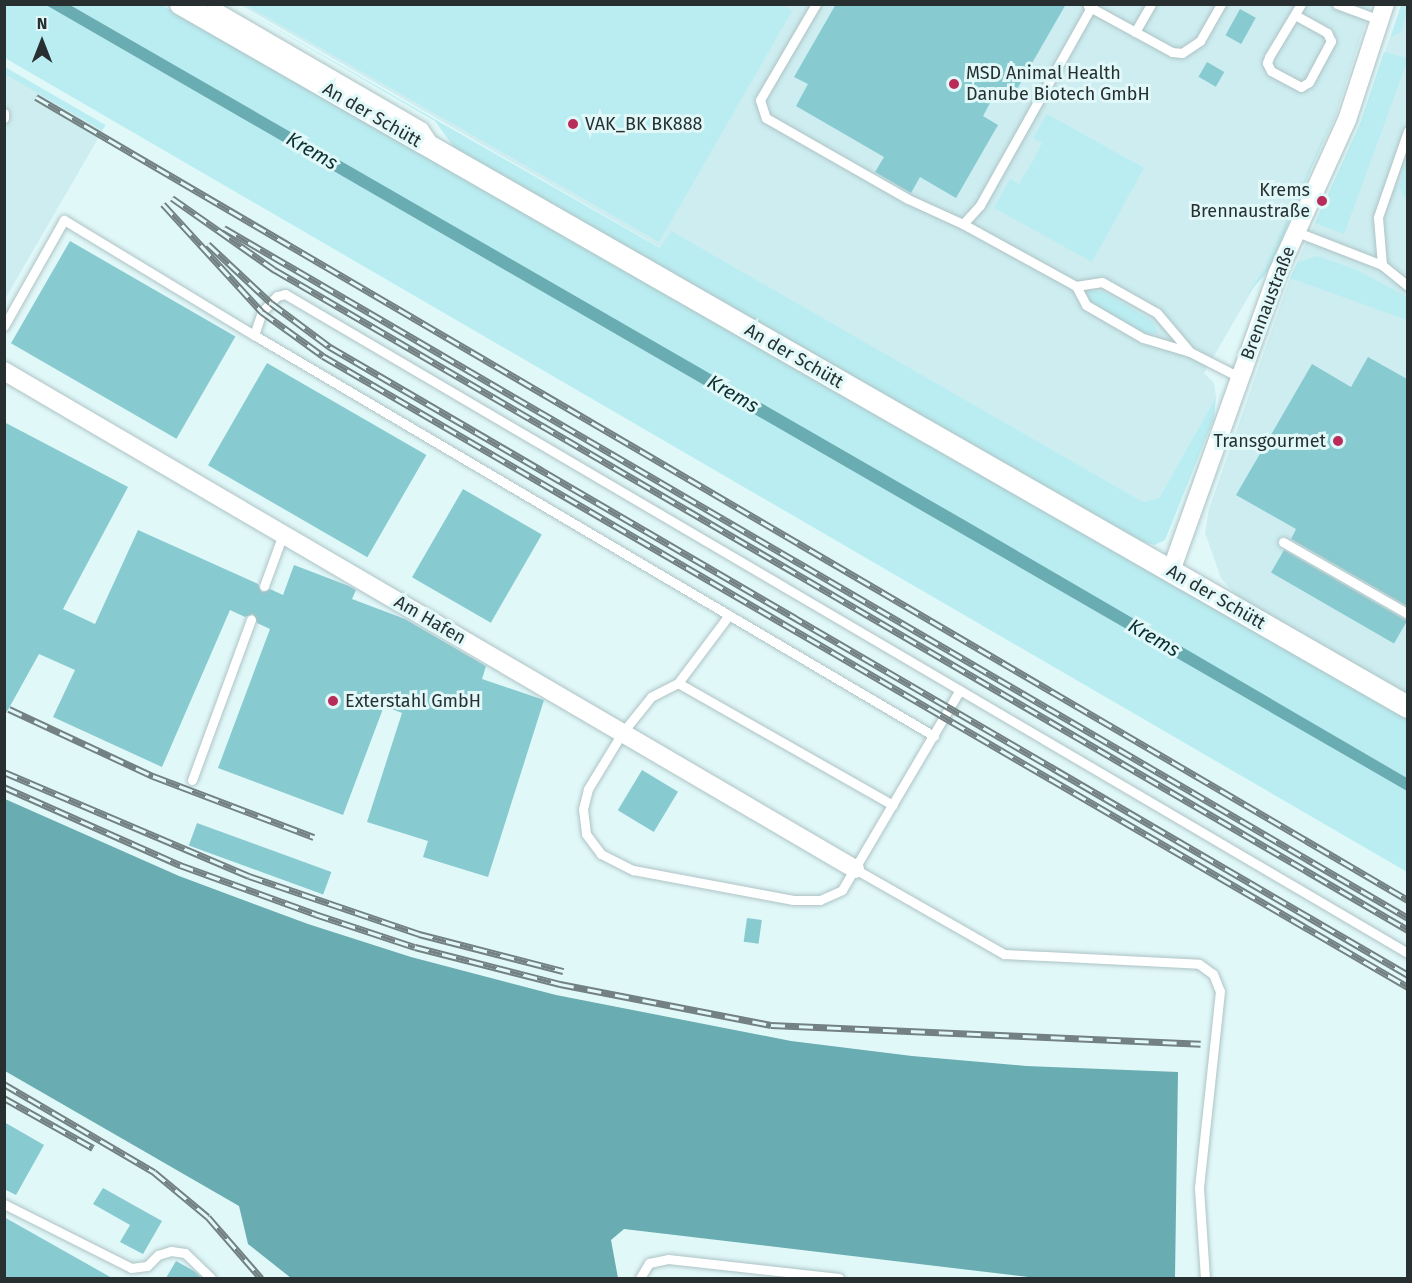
<!DOCTYPE html>
<meta charset="utf-8">
<style>
body{margin:0}
#map{position:relative;width:1412px;height:1283px;overflow:hidden;background:#e1f8f9;font-family:"Fira Sans",sans-serif}
div>[style]{position:absolute}
.built>*{inset:0;background:#cdedf0}
.green>*{inset:0;background:#b9edf1;transform-origin:0 0}
.water>*{inset:0;background:#69acb1}
.building>*{inset:0;background:#87cad0;transform-origin:0 0}
.roads{filter:drop-shadow(0 0 2px #aec3c5) drop-shadow(0 0 2px #aec3c5)}
.service>*{height:9px;margin:-4.5px;padding:0 4.5px;transform-origin:4.5px;border-radius:4.5px;background:#fff}
.minor>*{height:18px;margin:-9px;padding:0 9px;transform-origin:9px;border-radius:9px;background:#fff}
.tertiary>*{height:22px;margin:-11px;padding:0 11px;transform-origin:11px;border-radius:11px;background:#fff}
.rail>*{height:7px;margin-top:-3.5px;transform-origin:0;background:repeating-linear-gradient(90deg,#e1f8f9 0 14px,#738182 0 28px);box-sizing:border-box;border-block:2px solid #738182}
.dots>*{width:16px;height:16px;translate:-50% -50%;box-sizing:border-box;border:3px solid #e1f8f9;border-radius:50%}
span{translate:-50% -50%;white-space:nowrap;text-align:center;line-height:1.15;-webkit-text-stroke:6px #e1f8f9;paint-order:stroke}
.poi-label{font-size:18px;color:#272f30}
.left{translate:0 -50%;text-align:left}
.right{translate:-100% -50%;text-align:right}
.street-label{font-size:18px;color:#272f30}
.water-label{font-size:20px;color:#0c2f31;font-style:italic}
.frame{position:absolute;inset:0;border:6px solid #272f30;pointer-events:none}
.north{position:absolute;left:12px;top:12px;width:60px;height:60px;-webkit-text-stroke:4px #e1f8f9;paint-order:stroke;rotate:0deg;font-size:16px;font-weight:700;line-height:24px;text-align:center;color:#272f30}
.north::after{content:'';display:block;margin:auto;width:21px;height:27px;background:#272f30;clip-path:polygon(50% 0,100% 100%,50% 72%,0 100%)}
</style>
<div id="map">
<div class="built">
<div style="clip-path:polygon(241px 5px,1371px 5px,1335px 118px,1265px 268px,1204px 373px,1214px 383px,1216px 397px,1159px 498px,1143px 502px,671px 232px,661px 248px)"></div>
<div style="clip-path:polygon(1401px 5px,1407px 5px,1407px 696px,1238px 598px,1221px 578px,1205px 533px,1209px 509px,1290px 278px,1360px 124px)"></div>
<div style="clip-path:polygon(5px 73px,103px 130px,5px 299px)"></div>
</div>
<div class="green">
<div style="clip-path:polygon(781px 4px,792px 11px,659px 242px,246px 5px)"></div>
<div style="clip-path:polygon(5px 5px,46px 5px,1407px 791px,1407px 872px,5px 58px)"></div>
<div style="clip-path:polygon(70px 5px,162px 5px,1407px 717px,1407px 778px)"></div>
<div style="clip-path:polygon(235px 5px,660px 248px,671px 231px,1143px 502px,1159px 498px,1216px 397px,1214px 418px,1165px 540px,1155px 545px,1139px 541px,458px 153px,435px 121px)"></div>
<div style="clip-path:polygon(1408px 5px,1402px 31px,1391px 37px,1401px 6px)"></div>
<div style="clip-path:polygon(1384px 52px,1407px 58px,1407px 62px,1344px 234px,1315px 223px,1360px 124px)"></div>
<div style="left:5px;top:67px;width:116px;height:6px;rotate:30deg"></div>
<div style="clip-path:polygon(1047px 114px,1144px 168px,1092px 262px,994px 208px,1010px 179px,1019px 184px,1035px 157px,1042px 143px,1033px 138px)"></div>
<div style="clip-path:polygon(1333px 116px,1269px 270px,1247px 295px,1265px 268px)"></div>
<div style="clip-path:polygon(1407px 158px,1408px 200px,1407px 200px,1399px 188px)"></div>
<div style="clip-path:polygon(1317px 256px,1357px 270px,1407px 297px,1407px 320px,1290px 278px,1297px 263px)"></div>
<div style="clip-path:polygon(1091px 290px,1103px 292px,1152px 321px,1158px 333px,1145px 334px,1089px 302px,1086px 291px)"></div>
</div>
<div class="water">
<div style="clip-path:polygon(46px 5px,70px 5px,966px 521px,1407px 778px,1407px 791px)"></div>
<div style="clip-path:polygon(5px 799px,179px 876px,308px 924px,411px 957px,556px 995px,791px 1041px,912px 1056px,1026px 1066px,1178px 1072px,1175px 1278px,1037px 1278px,624px 1229px,611px 1240px,618px 1278px,291px 1278px,248px 1244px,239px 1206px,5px 1071px)"></div>
</div>
<div class="building">
<div style="clip-path:polygon(836px 4px,1066px 4px,1012px 98px,998px 90px,990px 103px,983px 116px,998px 125px,956px 198px,920px 177px,911px 193px,875px 172px,884px 157px,796px 106px,808px 84px,794px 77px)"></div>
<div style="left:1240px;top:9px;width:18px;height:30px;rotate:29deg"></div>
<div style="left:1207px;top:62px;width:20px;height:17px;rotate:30deg"></div>
<div style="left:70px;top:241px;width:191px;height:118px;rotate:30deg"></div>
<div style="clip-path:polygon(1368px 357px,1407px 379px,1407px 606px,1291px 539px,1296px 529px,1236px 495px,1312px 364px,1351px 387px)"></div>
<div style="left:267px;top:363px;width:184px;height:118px;rotate:30deg"></div>
<div style="clip-path:polygon(4px 422px,128px 487px,63px 609px,95px 624px,138px 530px,258px 584px,262px 592px,270px 589px,283px 595px,294px 565px,349px 586px,356px 590px,352px 599px,405px 619px,486px 666px,482px 679px,544px 700px,488px 877px,423px 857px,428px 841px,367px 822px,402px 713px,384px 706px,343px 815px,218px 768px,270px 629px,257px 623px,253px 614px,245px 617px,230px 610px,162px 767px,53px 717px,75px 670px,39px 654px,4px 717px)"></div>
<div style="left:463px;top:489px;width:91px;height:102px;rotate:30deg"></div>
<div style="left:1284px;top:550px;width:142px;height:26px;rotate:30deg"></div>
<div style="left:642px;top:770px;width:42px;height:47px;rotate:31deg"></div>
<div style="left:197px;top:823px;width:143px;height:24px;rotate:20deg"></div>
<div style="left:747px;top:918px;width:15px;height:24px;rotate:8deg"></div>
<div style="clip-path:polygon(4px 1122px,44px 1145px,16px 1195px,4px 1189px)"></div>
<div style="clip-path:polygon(103px 1188px,162px 1221px,143px 1254px,120px 1242px,130px 1225px,93px 1204px)"></div>
<div style="clip-path:polygon(4px 1217px,112px 1278px,4px 1278px)"></div>
<div style="clip-path:polygon(176px 1261px,194px 1271px,202px 1278px,166px 1278px)"></div>
</div>
<div class="roads">
<div class="service">
<div style="left:211px;top:4px;width:245px;rotate:30.1deg"></div>
<div style="left:423px;top:127px;width:18px;rotate:56deg"></div>
<div style="left:816px;top:4px;width:111px;rotate:120.3deg"></div>
<div style="left:760px;top:100px;width:19px;rotate:72deg"></div>
<div style="left:766px;top:118px;width:163px;rotate:29.7deg"></div>
<div style="left:908px;top:199px;width:60px;rotate:24.4deg"></div>
<div style="left:963px;top:224px;width:129px;rotate:28.8deg"></div>
<div style="left:1076px;top:286px;width:21px;rotate:62deg"></div>
<div style="left:1086px;top:305px;width:66px;rotate:30.1deg"></div>
<div style="left:1143px;top:338px;width:49px;rotate:16.6deg"></div>
<div style="left:1190px;top:352px;width:55px;rotate:27deg"></div>
<div style="left:1337px;top:4px;width:46px;rotate:20.4deg"></div>
<div style="left:1088px;top:6px;width:96px;rotate:28.7deg"></div>
<div style="left:1172px;top:52px;width:10px;rotate:6deg"></div>
<div style="left:1182px;top:53px;width:22px;rotate:-34deg"></div>
<div style="left:1200px;top:41px;width:43px;rotate:-60.4deg"></div>
<div style="left:1295px;top:15px;width:37px;rotate:29deg"></div>
<div style="left:1327px;top:33px;width:9px;rotate:63deg"></div>
<div style="left:1331px;top:41px;width:47px;rotate:118.2deg"></div>
<div style="left:1309px;top:82px;width:9px;rotate:148deg"></div>
<div style="left:1301px;top:87px;width:34px;rotate:-152deg"></div>
<div style="left:1271px;top:71px;width:9px;rotate:-117deg"></div>
<div style="left:1267px;top:63px;width:6px;rotate:-72deg"></div>
<div style="left:1269px;top:57px;width:62px;rotate:-58.9deg"></div>
<div style="left:1135px;top:32px;width:32px;rotate:-60deg"></div>
<div style="left:4px;top:113px;width:5px;rotate:90deg"></div>
<div style="left:963px;top:224px;width:25px;rotate:-48deg"></div>
<div style="left:980px;top:205px;width:227px;rotate:-60.7deg"></div>
<div style="left:1297px;top:232px;width:91px;rotate:21.2deg"></div>
<div style="left:1382px;top:265px;width:33px;rotate:39deg"></div>
<div style="left:1382px;top:265px;width:48px;rotate:-94.8deg"></div>
<div style="left:1378px;top:217px;width:91px;rotate:-70.8deg"></div>
<div style="left:1076px;top:286px;width:26px;rotate:-9deg"></div>
<div style="left:1102px;top:282px;width:63px;rotate:29.4deg"></div>
<div style="left:1157px;top:313px;width:51px;rotate:49.8deg"></div>
<div style="left:4px;top:326px;width:122px;rotate:-60.5deg"></div>
<div style="left:64px;top:220px;width:222px;rotate:31.2deg"></div>
<div style="left:1283px;top:542px;width:144px;rotate:29.9deg"></div>
<div style="left:264px;top:586px;width:55px;rotate:-69.9deg"></div>
<div style="left:729px;top:615px;width:85px;rotate:126.9deg"></div>
<div style="left:678px;top:683px;width:30px;rotate:153deg"></div>
<div style="left:651px;top:697px;width:46px;rotate:128.9deg"></div>
<div style="left:622px;top:733px;width:66px;rotate:121.3deg"></div>
<div style="left:588px;top:789px;width:21px;rotate:104deg"></div>
<div style="left:583px;top:809px;width:25px;rotate:83deg"></div>
<div style="left:586px;top:834px;width:25px;rotate:53deg"></div>
<div style="left:601px;top:854px;width:36px;rotate:27deg"></div>
<div style="left:633px;top:870px;width:163px;rotate:10.6deg"></div>
<div style="left:793px;top:900px;width:27px"></div>
<div style="left:820px;top:900px;width:24px;rotate:-24deg"></div>
<div style="left:842px;top:890px;width:232px;rotate:-59.5deg"></div>
<div style="left:678px;top:683px;width:247px;rotate:29.6deg"></div>
<div style="left:934px;top:736px;width:789px;rotate:-149.47deg"></div>
<div style="left:254px;top:335px;width:24px;rotate:-71deg"></div>
<div style="left:262px;top:312px;width:22px;rotate:-47deg"></div>
<div style="left:277px;top:296px;width:8px;rotate:-14deg"></div>
<div style="left:285px;top:294px;width:1302px;rotate:30.41deg"></div>
<div style="left:192px;top:780px;width:171px;rotate:-69.8deg"></div>
<div style="left:855px;top:869px;width:172px;rotate:29.7deg"></div>
<div style="left:1004px;top:954px;width:195px;rotate:2.9deg"></div>
<div style="left:1199px;top:964px;width:17px;rotate:36deg"></div>
<div style="left:1213px;top:974px;width:18px;rotate:68deg"></div>
<div style="left:1220px;top:991px;width:198px;rotate:96.1deg"></div>
<div style="left:1199px;top:1188px;width:90px;rotate:86.2deg"></div>
<div style="left:4px;top:1204px;width:142px;rotate:26.7deg"></div>
<div style="left:131px;top:1268px;width:16px;rotate:-7deg"></div>
<div style="left:147px;top:1266px;width:16px;rotate:-45deg"></div>
<div style="left:158px;top:1255px;width:14px;rotate:-17deg"></div>
<div style="left:171px;top:1251px;width:14px;rotate:8deg"></div>
<div style="left:185px;top:1253px;width:36px;rotate:44deg"></div>
<div style="left:640px;top:1278px;width:17px;rotate:-59deg"></div>
<div style="left:649px;top:1263px;width:19px;rotate:-12deg"></div>
<div style="left:668px;top:1259px;width:172px;rotate:6.3deg"></div>
</div>
<div class="minor">
<div style="left:4px;top:371px;width:986px;rotate:30.34deg"></div>
<div style="left:1171px;top:571px;width:318px;rotate:-70.3deg"></div>
<div style="left:1278px;top:272px;width:167px;rotate:-65.6deg"></div>
<div style="left:1347px;top:120px;width:122px;rotate:-71.9deg"></div>
</div>
<div class="tertiary">
<div style="left:181px;top:4px;width:1414px;rotate:29.81deg"></div>
</div>
</div>
<div class="rail">
<div style="left:36px;top:97px;width:1590px;rotate:30.34deg"></div>
<div style="left:172px;top:198px;width:126px;rotate:35deg"></div>
<div style="left:275px;top:270px;width:1311px;rotate:30.22deg"></div>
<div style="left:163px;top:204px;width:147px;rotate:47.5deg"></div>
<div style="left:262px;top:312px;width:75px;rotate:35.8deg"></div>
<div style="left:323px;top:356px;width:1255px;rotate:30.18deg"></div>
<div style="left:224px;top:228px;width:1370px;rotate:30.23deg"></div>
<div style="left:208px;top:244px;width:86px;rotate:43.1deg"></div>
<div style="left:271px;top:303px;width:74px;rotate:36.7deg"></div>
<div style="left:330px;top:347px;width:1248px;rotate:30.22deg"></div>
<div style="left:9px;top:709px;width:159px;rotate:25deg"></div>
<div style="left:153px;top:776px;width:172px;rotate:20.8deg"></div>
<div style="left:4px;top:772px;width:266px;rotate:23deg"></div>
<div style="left:249px;top:876px;width:180px;rotate:18.8deg"></div>
<div style="left:419px;top:934px;width:149px;rotate:14.4deg"></div>
<div style="left:4px;top:787px;width:193px;rotate:23.9deg"></div>
<div style="left:180px;top:865px;width:144px;rotate:19.9deg"></div>
<div style="left:315px;top:914px;width:105px;rotate:18.3deg"></div>
<div style="left:415px;top:947px;width:150px;rotate:14.3deg"></div>
<div style="left:560px;top:984px;width:215px;rotate:11deg"></div>
<div style="left:771px;top:1025px;width:430px;rotate:2.5deg"></div>
<div style="left:4px;top:1084px;width:174px;rotate:30.4deg"></div>
<div style="left:154px;top:1172px;width:70px;rotate:39.8deg"></div>
<div style="left:208px;top:1217px;width:81px;rotate:49deg"></div>
<div style="left:4px;top:1098px;width:102px;rotate:29.3deg"></div>
</div>
<div class="dots">
<div style="left:954px;top:84px;background:#b92b59"></div>
<div style="left:573px;top:124px;background:#b92b59"></div>
<div style="left:1322px;top:201px;background:#b92b59"></div>
<div style="left:1338px;top:441px;background:#b92b59"></div>
<div style="left:333px;top:701px;background:#b92b59"></div>
</div>
<div class="poi-label">
<span class="left" style="left:966px;top:84px">MSD Animal Health<br>Danube Biotech GmbH</span>
<span class="left" style="left:585px;top:124px">VAK_BK BK888</span>
<span class="right" style="left:1310px;top:201px">Krems<br>Brennaustraße</span>
<span class="right" style="left:1326px;top:441px">Transgourmet</span>
<span class="left" style="left:345px;top:701px">Exterstahl GmbH</span>
</div>
<div class="street-label">
<span style="left:372px;top:115px;rotate:30deg">An der Schütt</span>
<span style="left:1268px;top:303px;rotate:-69deg">Brennaustraße</span>
<span style="left:794px;top:356px;rotate:30deg">An der Schütt</span>
<span style="left:1216px;top:597px;rotate:30deg">An der Schütt</span>
<span style="left:430px;top:620px;rotate:30deg">Am Hafen</span>
</div>
<div class="water-label">
<span style="left:312px;top:151px;rotate:30deg">Krems</span>
<span style="left:733px;top:394px;rotate:30deg">Krems</span>
<span style="left:1154px;top:638px;rotate:30deg">Krems</span>
</div>
<div class="frame"></div>
<div class="north">N</div>
</div>
